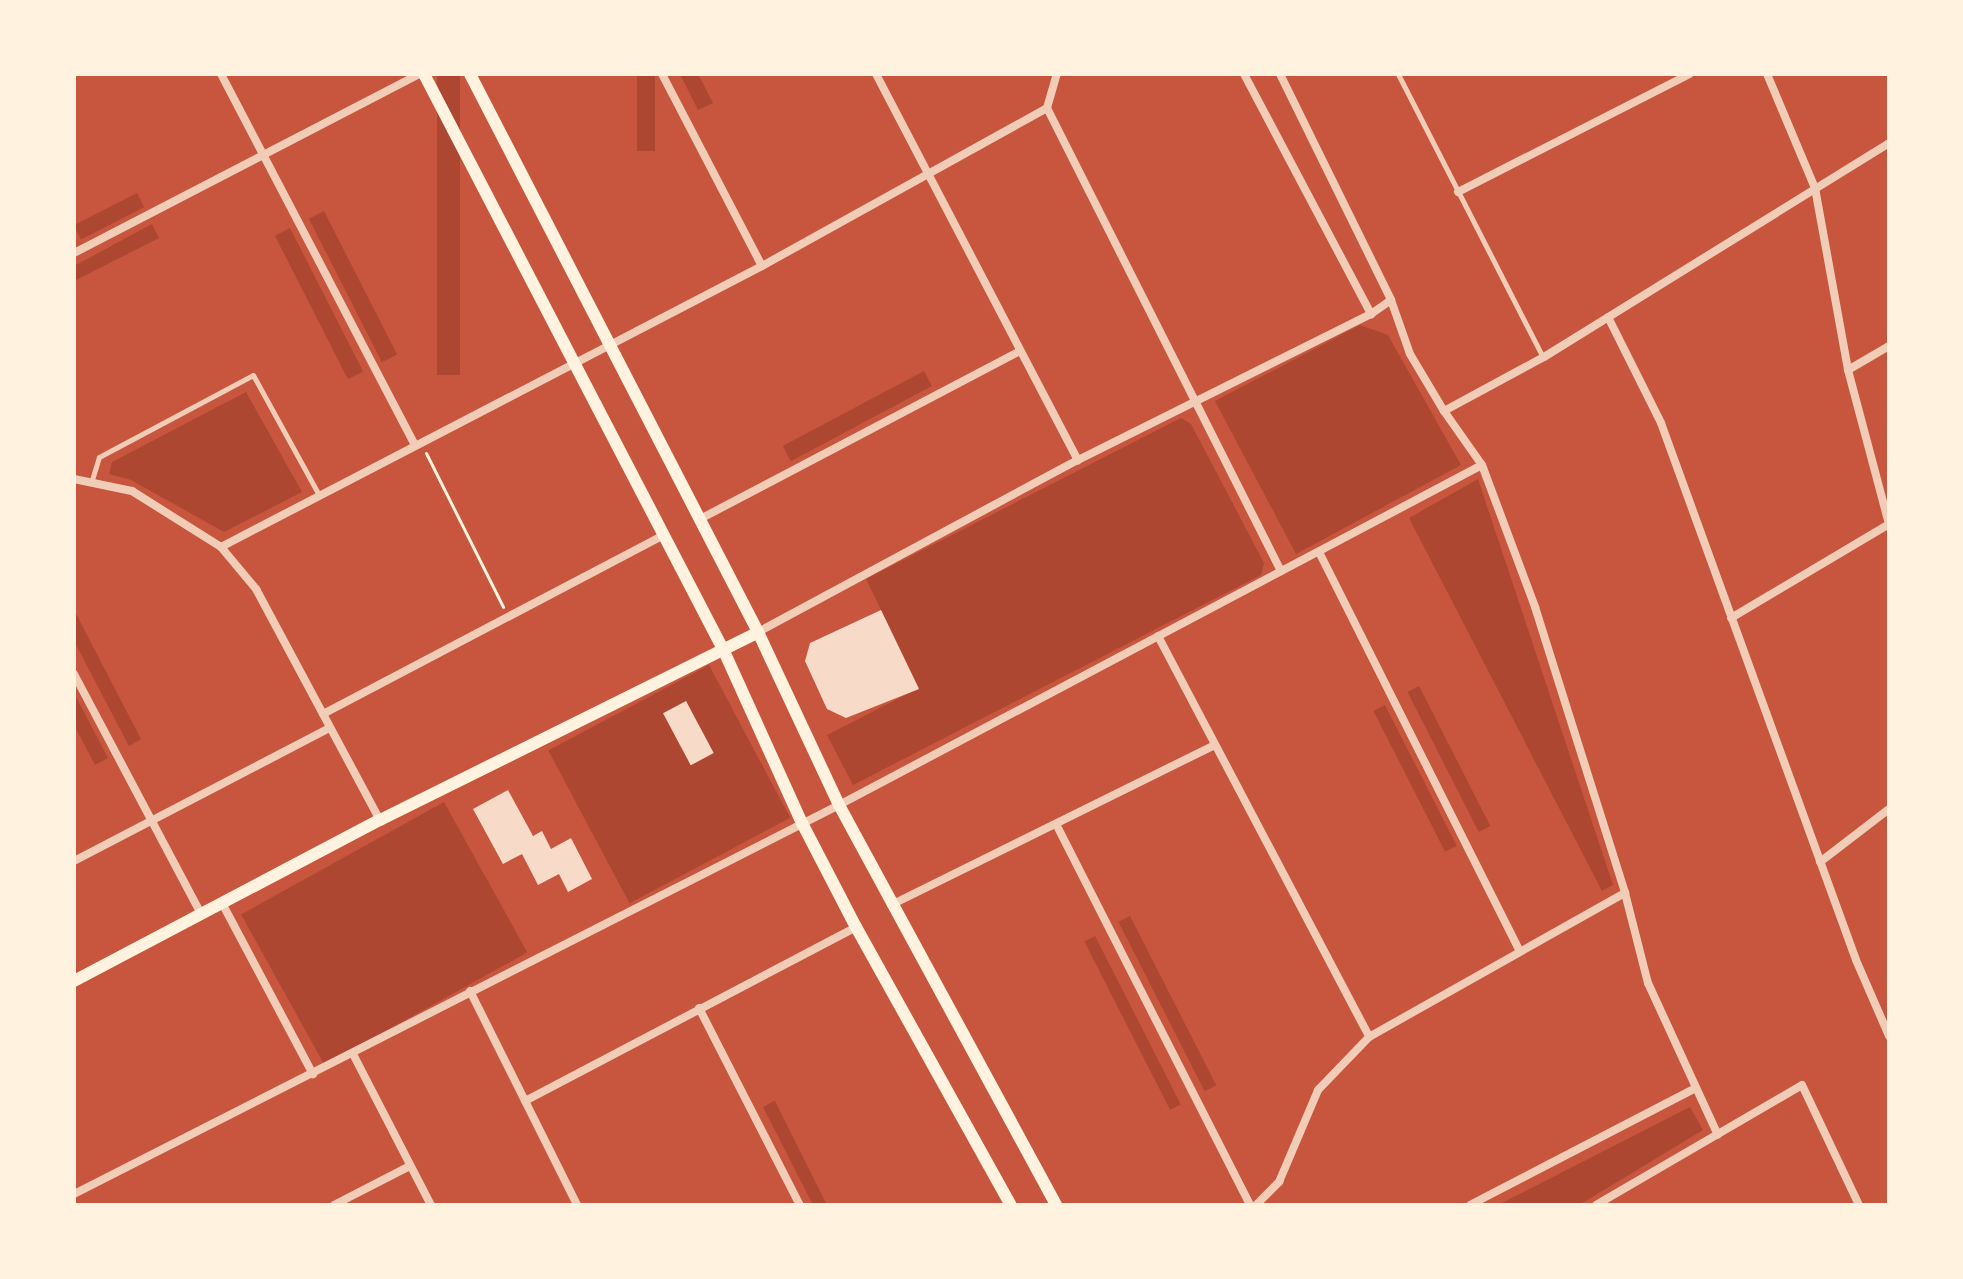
<!DOCTYPE html>
<style>
body{margin:0}
#map{position:relative;width:1963px;height:1279px;overflow:hidden;background:#c8553d;font-family:Bitter,serif}
div>[style]{position:absolute}
.green>*{inset:0;background:#ae4732;transform-origin:0 0}
.building>*{inset:0;background:#f7dbc8;transform-origin:0 0}
.path>*{height:3px;margin:-1.5px;padding:0 1.5px;transform-origin:1.5px;border-radius:1.5px;background:#fff3e0}
.service>*{height:5px;margin:-2.5px;padding:0 2.5px;transform-origin:2.5px;border-radius:2.5px;background:#f1ccb7}
.minor>*{height:8px;margin:-4px;padding:0 4px;transform-origin:4px;border-radius:4px;background:#f1ccb7}
.secondary>*{height:12px;margin:-6px;padding:0 6px;transform-origin:6px;border-radius:6px;background:#fff3e0}
span{translate:-50% -50%;white-space:nowrap;text-align:center;line-height:1.15;-webkit-text-stroke:7px #fff3e0;paint-order:stroke}
.frame{position:absolute;inset:0;border:76px solid #fff3e0;pointer-events:none}
</style>
<div id="map">
<div class="green">
<div style="left:437px;top:74px;width:23px;height:301px"></div>
<div style="left:637px;top:74px;width:18px;height:77px"></div>
<div style="clip-path:polygon(680px 74px,698px 74px,713px 103px,698px 110px)"></div>
<div style="left:137px;top:193px;width:16px;height:71px;rotate:63deg"></div>
<div style="left:324px;top:211px;width:161px;height:17px;rotate:63deg"></div>
<div style="clip-path:polygon(152px 224px,159px 238px,74px 281px,74px 266px)"></div>
<div style="left:290px;top:228px;width:161px;height:17px;rotate:63deg"></div>
<div style="clip-path:polygon(1360px 325px,1388px 335px,1461px 465px,1296px 554px,1215px 401px)"></div>
<div style="left:924px;top:371px;width:17px;height:160px;rotate:62deg"></div>
<div style="clip-path:polygon(246px 392px,302px 492px,224px 532px,131px 480px,109px 474px,112px 462px)"></div>
<div style="clip-path:polygon(1181px 418px,1191px 424px,1264px 563px,1261px 575px,853px 785px,827px 735px,919px 688px,866px 579px)"></div>
<div style="clip-path:polygon(1478px 479px,1613px 885px,1602px 891px,1409px 518px)"></div>
<div style="clip-path:polygon(74px 610px,141px 739px,129px 746px,74px 641px)"></div>
<div style="left:709px;top:665px;width:173px;height:182px;rotate:62deg"></div>
<div style="left:1419px;top:686px;width:157px;height:13px;rotate:63deg"></div>
<div style="clip-path:polygon(74px 693px,108px 758px,95px 765px,74px 725px)"></div>
<div style="left:1385px;top:705px;width:158px;height:13px;rotate:63deg"></div>
<div style="left:444px;top:802px;width:172px;height:232px;rotate:61deg"></div>
<div style="left:1130px;top:916px;width:190px;height:13px;rotate:63deg"></div>
<div style="left:1095px;top:936px;width:189px;height:12px;rotate:63deg"></div>
<div style="clip-path:polygon(774px 1101px,775px 1101px,827px 1205px,813px 1205px,763px 1107px)"></div>
<div style="clip-path:polygon(1690px 1107px,1703px 1130px,1579px 1205px,1498px 1205px)"></div>
</div>
<div class="building">
<div style="clip-path:polygon(881px 610px,919px 689px,846px 718px,827px 709px,805px 661px,810px 643px)"></div>
<div style="left:686px;top:701px;width:59px;height:26px;rotate:62deg"></div>
<div style="clip-path:polygon(508px 790px,533px 836px,542px 831px,551px 849px,571px 838px,592px 879px,568px 892px,559px 874px,538px 885px,522px 854px,503px 864px,473px 809px)"></div>
</div>
<div class="path">
<div style="left:426px;top:453px;width:172px;rotate:63.4deg"></div>
</div>
<div class="service">
<div style="left:1398px;top:74px;width:318px;rotate:62.9deg"></div>
<div style="left:91px;top:483px;width:27px;rotate:-73deg"></div>
<div style="left:99px;top:457px;width:174px;rotate:-28deg"></div>
<div style="left:253px;top:375px;width:137px;rotate:61.2deg"></div>
</div>
<div class="minor">
<div style="left:221px;top:74px;width:419px;rotate:62.4deg"></div>
<div style="left:662px;top:74px;width:216px;rotate:62.5deg"></div>
<div style="left:876px;top:74px;width:436px;rotate:62.4deg"></div>
<div style="left:1244px;top:74px;width:272px;rotate:62.1deg"></div>
<div style="left:1280px;top:74px;width:252px;rotate:63.8deg"></div>
<div style="left:1391px;top:300px;width:57px;rotate:70.6deg"></div>
<div style="left:1410px;top:354px;width:66px;rotate:59.2deg"></div>
<div style="left:1444px;top:411px;width:66px;rotate:54.9deg"></div>
<div style="left:1482px;top:465px;width:152px;rotate:69.5deg"></div>
<div style="left:1535px;top:607px;width:300px;rotate:72.5deg"></div>
<div style="left:1625px;top:893px;width:93px;rotate:75.7deg"></div>
<div style="left:1648px;top:983px;width:167px;rotate:65.3deg"></div>
<div style="left:1767px;top:74px;width:124px;rotate:67.2deg"></div>
<div style="left:1815px;top:188px;width:185px;rotate:79.7deg"></div>
<div style="left:1848px;top:370px;width:159px;rotate:75.1deg"></div>
<div style="left:1047px;top:108px;width:519px;rotate:63.19deg"></div>
<div style="left:1458px;top:192px;width:260px;rotate:-27deg"></div>
<div style="left:74px;top:253px;width:389px;rotate:-27.4deg"></div>
<div style="left:1608px;top:317px;width:119px;rotate:63.4deg"></div>
<div style="left:1661px;top:423px;width:571px;rotate:70.04deg"></div>
<div style="left:1856px;top:960px;width:83px;rotate:66.5deg"></div>
<div style="left:1848px;top:370px;width:48px;rotate:-30.3deg"></div>
<div style="left:1444px;top:411px;width:114px;rotate:-28.4deg"></div>
<div style="left:1544px;top:357px;width:406px;rotate:-31.8deg"></div>
<div style="left:74px;top:479px;width:59px;rotate:11.7deg"></div>
<div style="left:132px;top:491px;width:105px;rotate:32.2deg"></div>
<div style="left:221px;top:547px;width:55px;rotate:50.2deg"></div>
<div style="left:256px;top:589px;width:262px;rotate:61.8deg"></div>
<div style="left:700px;top:519px;width:361px;rotate:-27.7deg"></div>
<div style="left:221px;top:547px;width:610px;rotate:-27.45deg"></div>
<div style="left:762px;top:266px;width:326px;rotate:-29deg"></div>
<div style="left:1047px;top:108px;width:35px;rotate:-74deg"></div>
<div style="left:1319px;top:552px;width:445px;rotate:63.3deg"></div>
<div style="left:1731px;top:618px;width:184px;rotate:-30.7deg"></div>
<div style="left:758px;top:632px;width:363px;rotate:-28.3deg"></div>
<div style="left:1078px;top:460px;width:327px;rotate:-26.5deg"></div>
<div style="left:1371px;top:314px;width:24px;rotate:-35deg"></div>
<div style="left:1158px;top:636px;width:453px;rotate:62.2deg"></div>
<div style="left:74px;top:674px;width:272px;rotate:62.1deg"></div>
<div style="left:323px;top:714px;width:385px;rotate:-27.7deg"></div>
<div style="left:1056px;top:824px;width:428px;rotate:63deg"></div>
<div style="left:74px;top:861px;width:288px;rotate:-27.5deg"></div>
<div style="left:1820px;top:862px;width:87px;rotate:-37.5deg"></div>
<div style="left:222px;top:903px;width:194px;rotate:62deg"></div>
<div style="left:891px;top:905px;width:361px;rotate:-26.3deg"></div>
<div style="left:470px;top:991px;width:239px;rotate:63.4deg"></div>
<div style="left:699px;top:1008px;width:221px;rotate:62.9deg"></div>
<div style="left:353px;top:1054px;width:170px;rotate:62.7deg"></div>
<div style="left:525px;top:1101px;width:374px;rotate:-27.7deg"></div>
<div style="left:74px;top:1194px;width:858px;rotate:-26.95deg"></div>
<div style="left:839px;top:805px;width:727px;rotate:-27.87deg"></div>
<div style="left:334px;top:1205px;width:85px;rotate:-27.2deg"></div>
<div style="left:1256px;top:1205px;width:33px;rotate:-45deg"></div>
<div style="left:1279px;top:1182px;width:100px;rotate:-67deg"></div>
<div style="left:1318px;top:1090px;width:74px;rotate:-46.1deg"></div>
<div style="left:1369px;top:1037px;width:294px;rotate:-29.4deg"></div>
<div style="left:1470px;top:1205px;width:254px;rotate:-27.4deg"></div>
<div style="left:1596px;top:1205px;width:238px;rotate:-30.2deg"></div>
<div style="left:1802px;top:1085px;width:133px;rotate:64.6deg"></div>
</div>
<div class="secondary">
<div style="left:424px;top:74px;width:648px;rotate:62.53deg"></div>
<div style="left:723px;top:649px;width:191px;rotate:65.6deg"></div>
<div style="left:802px;top:823px;width:117px;rotate:62.6deg"></div>
<div style="left:856px;top:927px;width:318px;rotate:60.9deg"></div>
<div style="left:470px;top:74px;width:628px;rotate:62.7deg"></div>
<div style="left:758px;top:632px;width:191px;rotate:64.9deg"></div>
<div style="left:839px;top:805px;width:455px;rotate:61.5deg"></div>
<div style="left:74px;top:981px;width:346px;rotate:-27.8deg"></div>
<div style="left:380px;top:820px;width:422px;rotate:-26.4deg"></div>
</div>
<div class="frame"></div>
</div>
